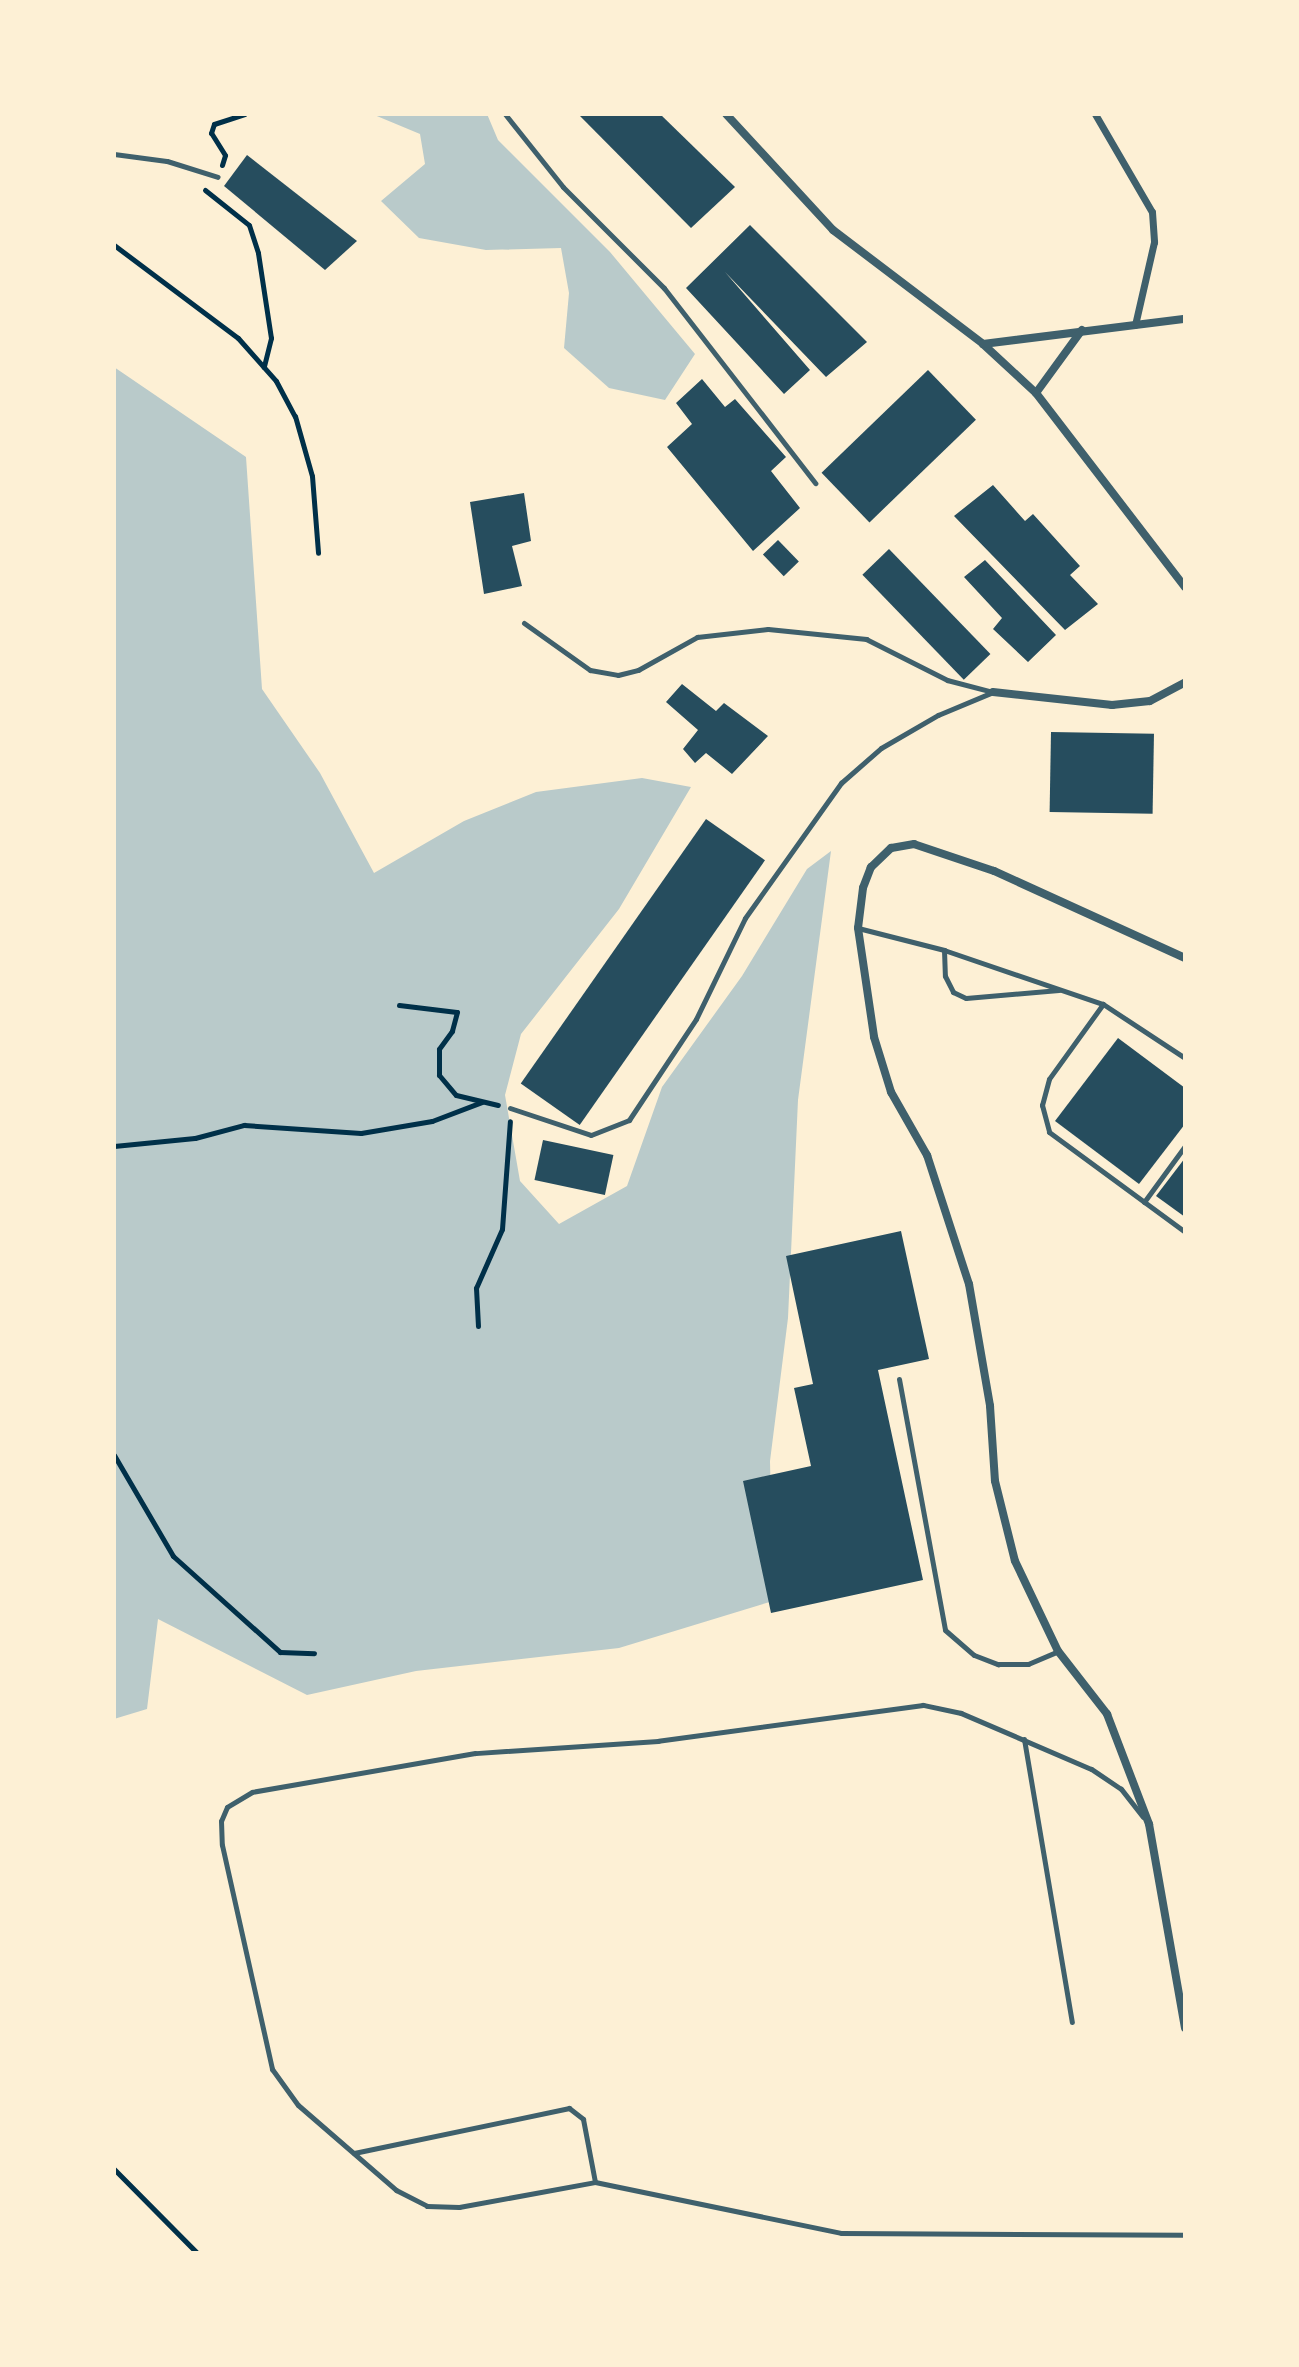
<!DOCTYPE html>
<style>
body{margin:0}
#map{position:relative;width:1299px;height:2367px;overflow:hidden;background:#fdf0d5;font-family:"Archivo Narrow",sans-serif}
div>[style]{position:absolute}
.green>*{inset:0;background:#b9caca}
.building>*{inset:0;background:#264d5e;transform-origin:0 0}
.path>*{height:5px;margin:-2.5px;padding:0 2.5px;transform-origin:2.5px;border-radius:2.5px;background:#003049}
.service>*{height:5px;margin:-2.5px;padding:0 2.5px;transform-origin:2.5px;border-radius:2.5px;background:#3f606c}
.pedestrian>*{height:7px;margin:-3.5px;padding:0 3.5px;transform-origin:3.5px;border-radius:3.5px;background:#3f606c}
.minor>*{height:8px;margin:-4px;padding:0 4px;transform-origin:4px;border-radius:4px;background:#3f606c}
span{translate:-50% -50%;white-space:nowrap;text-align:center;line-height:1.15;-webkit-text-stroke:6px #fdf0d5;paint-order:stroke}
.frame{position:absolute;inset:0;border:116px solid #fdf0d5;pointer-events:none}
</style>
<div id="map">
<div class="green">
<div style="clip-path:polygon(372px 114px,487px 114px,498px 140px,610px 252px,695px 354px,665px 400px,609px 388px,564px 348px,569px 293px,561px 248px,486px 250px,419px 238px,381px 201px,425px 164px,420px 134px)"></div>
<div style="clip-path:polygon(114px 367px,246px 457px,262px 689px,320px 773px,374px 873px,464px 821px,536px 792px,642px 778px,691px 787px,619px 909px,521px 1034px,505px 1095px,520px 1181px,559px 1224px,627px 1186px,662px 1087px,742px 976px,807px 869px,831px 851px,798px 1100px,788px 1318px,770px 1461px,773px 1601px,619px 1648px,416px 1671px,307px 1695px,158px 1619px,147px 1709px,114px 1719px)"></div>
</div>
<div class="building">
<div style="clip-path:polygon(578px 114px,660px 114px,735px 187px,691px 228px)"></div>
<div style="clip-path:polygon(247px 155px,357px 241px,325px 270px,224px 186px)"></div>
<div style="clip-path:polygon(750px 225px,867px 342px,826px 377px,725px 272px,810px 370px,784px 394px,686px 288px)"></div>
<div style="left:928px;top:370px;width:69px;height:148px;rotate:46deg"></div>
<div style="clip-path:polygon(702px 379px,725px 407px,735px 399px,786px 457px,771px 471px,800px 508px,753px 551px,667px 447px,692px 424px,676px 403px)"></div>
<div style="clip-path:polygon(993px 485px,1025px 521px,1033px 514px,1080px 566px,1070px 575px,1098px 604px,1065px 630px,954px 516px)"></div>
<div style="clip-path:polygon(524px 493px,531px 541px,512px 546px,522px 586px,484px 594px,470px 502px)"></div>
<div style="left:778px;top:540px;width:30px;height:21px;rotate:46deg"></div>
<div style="left:889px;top:549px;width:146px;height:37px;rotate:46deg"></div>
<div style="clip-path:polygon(985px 560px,1056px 635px,1028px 662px,993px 629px,1002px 618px,964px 577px)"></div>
<div style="clip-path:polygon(682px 684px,716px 711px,724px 703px,768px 736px,732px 774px,706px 753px,695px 763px,683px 749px,698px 730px,666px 702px)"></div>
<div style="left:1051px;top:732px;width:103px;height:80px;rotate:1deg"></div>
<div style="left:706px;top:819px;width:72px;height:323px;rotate:35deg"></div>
<div style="clip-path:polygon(1118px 1038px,1185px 1088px,1185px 1124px,1139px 1184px,1055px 1121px)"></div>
<div style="left:543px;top:1140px;width:72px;height:41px;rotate:12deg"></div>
<div style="clip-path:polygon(1185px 1158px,1185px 1217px,1156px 1196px)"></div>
<div style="clip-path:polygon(901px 1231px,929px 1359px,878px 1370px,923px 1580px,771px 1613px,743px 1481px,811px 1466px,794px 1388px,813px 1384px,786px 1256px)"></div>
</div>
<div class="path">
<div style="left:222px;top:165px;width:10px;rotate:-73deg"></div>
<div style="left:225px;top:155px;width:26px;rotate:-122deg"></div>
<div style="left:211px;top:133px;width:9px;rotate:-72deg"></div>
<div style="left:214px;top:124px;width:32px;rotate:-18deg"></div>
<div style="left:205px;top:190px;width:56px;rotate:38.5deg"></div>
<div style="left:249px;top:225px;width:29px;rotate:72deg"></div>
<div style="left:258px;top:253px;width:86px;rotate:81.3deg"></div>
<div style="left:271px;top:338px;width:30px;rotate:104deg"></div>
<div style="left:114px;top:245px;width:155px;rotate:36.9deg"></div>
<div style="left:238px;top:338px;width:57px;rotate:48.5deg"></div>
<div style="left:276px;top:381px;width:40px;rotate:62deg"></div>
<div style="left:295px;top:416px;width:62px;rotate:74.2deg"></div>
<div style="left:312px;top:476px;width:77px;rotate:85.5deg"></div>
<div style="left:399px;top:1005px;width:58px;rotate:6.9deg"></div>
<div style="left:457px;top:1012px;width:20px;rotate:105deg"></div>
<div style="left:452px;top:1031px;width:22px;rotate:126deg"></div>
<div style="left:439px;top:1049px;width:26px;rotate:90deg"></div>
<div style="left:439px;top:1075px;width:26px;rotate:50deg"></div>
<div style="left:456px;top:1095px;width:43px;rotate:13.4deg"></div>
<div style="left:114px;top:1146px;width:81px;rotate:-5.6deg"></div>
<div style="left:195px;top:1138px;width:51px;rotate:-14.9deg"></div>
<div style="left:244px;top:1125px;width:117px;rotate:3.9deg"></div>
<div style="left:361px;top:1133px;width:72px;rotate:-9.6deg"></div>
<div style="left:432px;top:1121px;width:53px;rotate:-20.8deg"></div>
<div style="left:478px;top:1326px;width:38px;rotate:-93deg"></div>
<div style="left:476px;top:1288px;width:64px;rotate:-66.2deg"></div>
<div style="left:502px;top:1229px;width:108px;rotate:-85.8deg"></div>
<div style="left:114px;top:1455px;width:117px;rotate:59.7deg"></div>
<div style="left:173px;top:1556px;width:144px;rotate:41.9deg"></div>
<div style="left:280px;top:1652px;width:34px;rotate:2deg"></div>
<div style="left:114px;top:2169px;width:118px;rotate:45.3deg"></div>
</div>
<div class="service">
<div style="left:505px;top:114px;width:93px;rotate:51.5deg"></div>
<div style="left:563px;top:187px;width:143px;rotate:45deg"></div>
<div style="left:664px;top:288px;width:247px;rotate:52.2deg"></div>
<div style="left:114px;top:154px;width:53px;rotate:7.5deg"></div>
<div style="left:167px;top:161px;width:53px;rotate:17.4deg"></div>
<div style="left:524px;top:623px;width:81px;rotate:35.5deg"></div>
<div style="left:590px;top:670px;width:28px;rotate:10deg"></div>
<div style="left:618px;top:675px;width:21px;rotate:-14deg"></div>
<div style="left:638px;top:670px;width:68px;rotate:-29.2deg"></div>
<div style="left:697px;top:637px;width:71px;rotate:-6.4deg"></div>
<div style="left:768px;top:629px;width:99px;rotate:5.8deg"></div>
<div style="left:866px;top:639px;width:91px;rotate:26.8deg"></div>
<div style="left:947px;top:680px;width:48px;rotate:14.6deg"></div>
<div style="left:858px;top:928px;width:89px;rotate:14.3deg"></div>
<div style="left:944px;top:950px;width:168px;rotate:18.8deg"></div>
<div style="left:1103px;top:1004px;width:98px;rotate:33.4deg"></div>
<div style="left:944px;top:950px;width:26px;rotate:88deg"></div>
<div style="left:945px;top:976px;width:18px;rotate:63deg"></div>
<div style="left:953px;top:992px;width:14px;rotate:25deg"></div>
<div style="left:966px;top:998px;width:93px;rotate:-4.9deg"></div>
<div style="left:1103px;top:1004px;width:92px;rotate:125.8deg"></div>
<div style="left:1049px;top:1079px;width:27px;rotate:105deg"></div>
<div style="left:1042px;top:1105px;width:28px;rotate:75deg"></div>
<div style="left:1049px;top:1132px;width:169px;rotate:36.3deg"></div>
<div style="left:510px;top:1108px;width:85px;rotate:18.4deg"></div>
<div style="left:591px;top:1135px;width:41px;rotate:-21.5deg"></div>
<div style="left:629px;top:1120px;width:121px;rotate:-56.4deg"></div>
<div style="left:696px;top:1019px;width:112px;rotate:-64.1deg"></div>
<div style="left:745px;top:918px;width:166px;rotate:-54.6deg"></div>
<div style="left:841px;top:783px;width:53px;rotate:-41.2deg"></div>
<div style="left:881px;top:748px;width:66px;rotate:-30.1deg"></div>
<div style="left:938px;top:715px;width:60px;rotate:-22.7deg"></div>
<div style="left:1144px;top:1202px;width:69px;rotate:-53.8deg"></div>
<div style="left:899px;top:1379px;width:255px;rotate:79.6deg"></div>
<div style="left:945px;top:1630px;width:38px;rotate:41deg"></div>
<div style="left:974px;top:1655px;width:26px;rotate:21deg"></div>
<div style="left:998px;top:1664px;width:30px"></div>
<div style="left:1028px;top:1664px;width:33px;rotate:-23deg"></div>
<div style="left:1024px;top:1739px;width:287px;rotate:80.4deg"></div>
<div style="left:1143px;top:1817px;width:36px;rotate:-128deg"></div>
<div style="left:1121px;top:1789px;width:36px;rotate:-146deg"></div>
<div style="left:1091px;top:1769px;width:142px;rotate:-156.7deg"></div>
<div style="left:961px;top:1713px;width:39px;rotate:-168deg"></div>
<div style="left:923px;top:1705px;width:267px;rotate:172.3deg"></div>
<div style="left:658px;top:1741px;width:183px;rotate:176.2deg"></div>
<div style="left:475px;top:1753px;width:226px;rotate:170.1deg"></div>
<div style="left:252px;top:1792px;width:29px;rotate:149deg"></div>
<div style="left:227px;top:1807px;width:15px;rotate:113deg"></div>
<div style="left:221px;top:1821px;width:24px;rotate:88deg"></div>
<div style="left:222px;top:1845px;width:230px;rotate:77.4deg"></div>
<div style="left:272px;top:2069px;width:44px;rotate:54.2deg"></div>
<div style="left:298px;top:2105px;width:130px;rotate:40.9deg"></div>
<div style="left:396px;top:2190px;width:35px;rotate:27deg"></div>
<div style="left:427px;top:2206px;width:32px;rotate:2deg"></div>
<div style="left:459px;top:2207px;width:138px;rotate:-10.4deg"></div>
<div style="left:595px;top:2182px;width:251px;rotate:11.7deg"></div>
<div style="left:841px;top:2233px;width:344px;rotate:0.3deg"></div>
<div style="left:354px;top:2153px;width:220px;rotate:-11.8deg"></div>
<div style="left:569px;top:2108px;width:18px;rotate:38deg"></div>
<div style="left:583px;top:2119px;width:64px;rotate:79.2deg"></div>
</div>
<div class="pedestrian">
<div style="left:1095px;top:114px;width:113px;rotate:59.8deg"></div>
<div style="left:1152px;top:212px;width:30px;rotate:86deg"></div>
<div style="left:1154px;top:242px;width:85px;rotate:102.9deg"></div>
</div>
<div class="minor">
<div style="left:726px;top:114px;width:158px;rotate:47.3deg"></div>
<div style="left:833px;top:230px;width:188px;rotate:37.2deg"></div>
<div style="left:983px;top:344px;width:72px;rotate:42.8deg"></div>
<div style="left:1036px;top:393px;width:245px;rotate:52.5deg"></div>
<div style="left:983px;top:344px;width:204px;rotate:-7.1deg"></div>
<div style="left:1036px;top:393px;width:78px;rotate:-53.9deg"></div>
<div style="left:993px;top:692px;width:120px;rotate:6.2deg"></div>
<div style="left:1112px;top:705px;width:38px;rotate:-6deg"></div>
<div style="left:1150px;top:701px;width:40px;rotate:-28deg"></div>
<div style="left:1185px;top:958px;width:210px;rotate:-155.5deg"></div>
<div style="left:994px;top:871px;width:84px;rotate:-161.4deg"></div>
<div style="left:914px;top:844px;width:23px;rotate:170deg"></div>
<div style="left:891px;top:848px;width:28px;rotate:136deg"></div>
<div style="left:871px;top:867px;width:22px;rotate:111deg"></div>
<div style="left:863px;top:888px;width:40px;rotate:97.1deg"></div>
<div style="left:858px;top:928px;width:110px;rotate:81.6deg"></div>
<div style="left:874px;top:1037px;width:58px;rotate:72.8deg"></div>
<div style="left:891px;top:1092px;width:73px;rotate:60.3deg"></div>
<div style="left:927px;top:1155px;width:136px;rotate:72deg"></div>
<div style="left:969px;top:1284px;width:124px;rotate:80.2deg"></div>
<div style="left:990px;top:1406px;width:75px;rotate:86.2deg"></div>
<div style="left:995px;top:1481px;width:82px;rotate:76deg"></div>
<div style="left:1015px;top:1561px;width:100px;rotate:64.5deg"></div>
<div style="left:1058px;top:1651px;width:80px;rotate:52.1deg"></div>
<div style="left:1107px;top:1714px;width:118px;rotate:69.1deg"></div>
<div style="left:1149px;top:1824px;width:207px;rotate:80deg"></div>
</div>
<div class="frame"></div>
</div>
